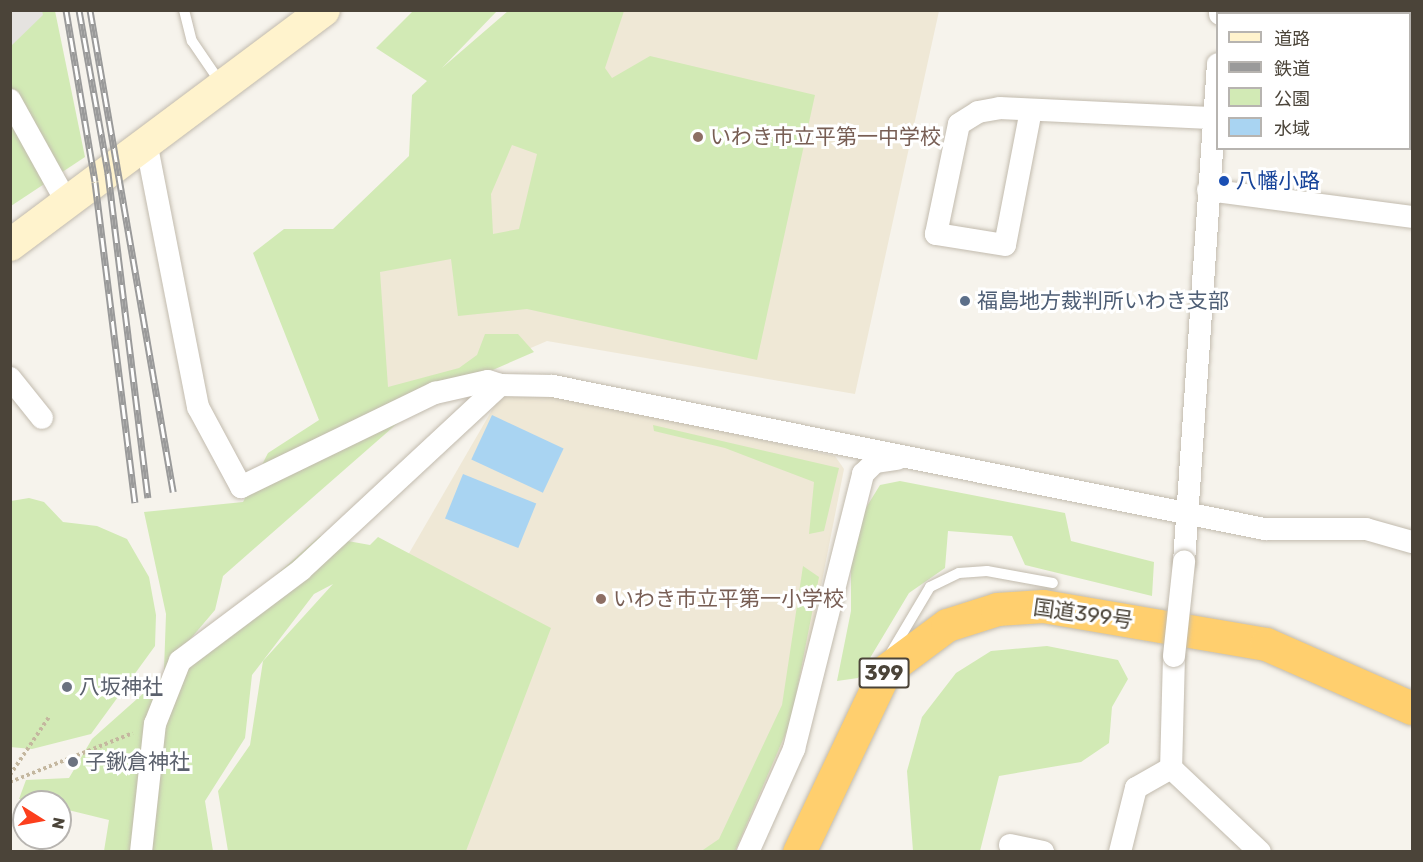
<!DOCTYPE html>
<meta charset="utf-8">
<style>
body{margin:0}
#map{position:relative;width:1423px;height:862px;overflow:hidden;background:#f6f3ec;font-family:Rubik,"Noto Sans JP",sans-serif}
div>[style]{position:absolute}
.education>*{inset:0;background:#efe8d6}
.green>*{inset:0;background:#d2eab5}
.parking>*{inset:0;background:#e5e3e0}
.water>*{inset:0;background:#a9d4f2;transform-origin:0 0}
.path>*{height:4px;margin-top:-2px;transform-origin:0;background:repeating-linear-gradient(90deg,#c4b79f 0 3px,transparent 0 6px)}
.roads{filter:drop-shadow(0 0 2px #c2bbae) drop-shadow(0 0 2px #c2bbae)}
.lane>*{height:10px;margin:-5px;padding:0 5px;transform-origin:5px;border-radius:5px;background:#fff}
.street>*{height:22px;margin:-11px;padding:0 11px;transform-origin:11px;border-radius:11px;background:#fff}
.secondary>*{height:32px;margin:-16px;padding:0 16px;transform-origin:16px;border-radius:16px;background:#fff3cd}
.highway>*{height:33px;margin:-16.5px;padding:0 16.5px;transform-origin:16.5px;border-radius:16.5px;background:#ffcf6e}
.rail>*{height:7px;margin-top:-3.5px;transform-origin:0;background:repeating-linear-gradient(90deg,#fff 0 14px,#9a9a9a 0 28px);box-sizing:border-box;border-block:2px solid #9a9a9a}
.bridges{filter:drop-shadow(0 0 2px #c2bbae) drop-shadow(0 0 2px #c2bbae)}
.street-bridge>*{height:22px;margin:-11px;padding:0 11px;transform-origin:11px;border-radius:11px;background:#fff}
.dots>*{width:16px;height:16px;translate:-50% -50%;box-sizing:border-box;border:3px solid #fff;border-radius:50%}
span{translate:-50% -50%;white-space:nowrap;text-align:center;line-height:1.15;-webkit-text-stroke:6px #fff;paint-order:stroke}
.shield-label span{padding:2px 4px;background:#fff;border:2px solid;border-radius:4px;-webkit-text-stroke-width:0}
.shield-label{font-size:20px;color:#4b4439;font-weight:700}
.education-label{font-size:21px;color:#785e54}
.left{translate:0 -50%;text-align:left}
.transit-label{font-size:21px;color:#164399}
.service-label{font-size:21px;color:#4e5e75}
.street-label{font-size:21px;color:#4b4439}
.worship-label{font-size:21px;color:#5b616d}
.frame{position:absolute;inset:0;border:12px solid #4b4439;pointer-events:none}
.legend{position:absolute;left:1216px;top:12px;width:195px;height:138px;box-sizing:border-box;background:#fff;border:2px solid #b7b4b0;margin:0;padding:8px 10px;list-style:none;font-size:18px;color:#4b4439}
.legend li{display:flex;align-items:center;gap:12px;height:30px}
.legend b{width:30px;border:2px solid #b7b4b0}
.north{position:absolute;left:12px;top:790px;width:60px;height:60px;box-sizing:border-box;background:#fff;border:2px solid #b7b4b0;border-radius:50%;rotate:101deg;font-size:16px;font-weight:700;line-height:24px;text-align:center;color:#4b4439}
.north::after{content:'';display:block;margin:auto;width:21px;height:27px;background:#fc3f1d;clip-path:polygon(50% 0,100% 100%,50% 72%,0 100%)}
</style>
<div id="map">
<div class="education">
<div style="clip-path:polygon(608px 11px,939px 11px,855px 394px,547px 341px,376px 414px,365px 258px)"></div>
<div style="clip-path:polygon(534px 390px,835px 456px,844px 469px,793px 729px,744px 851px,236px 852px,499px 398px)"></div>
</div>
<div class="green">
<div style="clip-path:polygon(11px 11px,55px 11px,85px 157px,11px 206px)"></div>
<div style="clip-path:polygon(evenodd,413px 11px,497px 11px,442px 68px,508px 11px,624px 11px,605px 68px,612px 78px,650px 56px,815px 95px,757px 360px,527px 309px,458px 316px,451px 259px,380px 272px,388px 387px,459px 368px,477px 355px,485px 334px,518px 334px,534px 352px,424px 400px,223px 576px,215px 610px,164px 670px,166px 614px,144px 512px,243px 502px,268px 453px,319px 420px,253px 253px,284px 229px,333px 229px,409px 156px,412px 95px,427px 81px,376px 48px,413px 11px,512px 145px,537px 154px,519px 229px,493px 234px,491px 194px,512px 145px)"></div>
<div style="clip-path:polygon(653px 425px,839px 468px,824px 531px,809px 534px,814px 482px,725px 448px,654px 431px)"></div>
<div style="clip-path:polygon(900px 481px,1065px 513px,1071px 541px,1154px 562px,1152px 596px,1025px 565px,1012px 536px,948px 531px,945px 568px,909px 593px,858px 678px,837px 681px,851px 611px,851px 565px,864px 511px,880px 485px)"></div>
<div style="clip-path:polygon(29px 498px,44px 502px,63px 522px,97px 526px,127px 539px,149px 577px,156px 615px,155px 646px,91px 734px,32px 749px,10px 747px,11px 501px)"></div>
<div style="clip-path:polygon(320px 536px,370px 545px,378px 537px,551px 628px,466px 851px,228px 851px,218px 791px,250px 745px,263px 661px,333px 584px,314px 594px,252px 675px,245px 738px,205px 801px,213px 851px,104px 851px,109px 820px,60px 808px,60px 802px,19px 799px,26px 780px,69px 778px,92px 739px)"></div>
<div style="clip-path:polygon(803px 566px,819px 577px,791px 721px,735px 851px,700px 852px,719px 839px,782px 705px)"></div>
<div style="clip-path:polygon(1047px 646px,1118px 660px,1128px 679px,1112px 707px,1109px 743px,1081px 762px,999px 776px,980px 851px,913px 851px,907px 771px,922px 717px,956px 673px,991px 651px)"></div>
</div>
<div class="parking">
<div style="clip-path:polygon(11px 10px,42px 11px,43px 15px,11px 46px)"></div>
</div>
<div class="water">
<div style="left:492px;top:415px;width:79px;height:49px;rotate:25deg"></div>
<div style="left:463px;top:474px;width:79px;height:48px;rotate:22deg"></div>
</div>
<div class="path">
<div style="left:10px;top:775px;width:70px;rotate:-56.1deg"></div>
<div style="left:10px;top:782px;width:132px;rotate:-21.7deg"></div>
</div>
<div class="roads">
<div class="lane">
<div style="left:184px;top:10px;width:32px;rotate:76deg"></div>
<div style="left:192px;top:41px;width:53px;rotate:55.7deg"></div>
<div style="left:889px;top:656px;width:80px;rotate:-59.3deg"></div>
<div style="left:930px;top:587px;width:32px;rotate:-26deg"></div>
<div style="left:959px;top:573px;width:28px;rotate:-4deg"></div>
<div style="left:987px;top:571px;width:67px;rotate:10.3deg"></div>
</div>
<div class="street">
<div style="left:1220px;top:14px;width:4px;rotate:-90deg"></div>
<div style="left:10px;top:100px;width:118px;rotate:61deg"></div>
<div style="left:1031px;top:110px;width:137px;rotate:100.9deg"></div>
<div style="left:1005px;top:245px;width:70px;rotate:-170.9deg"></div>
<div style="left:936px;top:234px;width:112px;rotate:-78.2deg"></div>
<div style="left:959px;top:124px;width:22px;rotate:-32deg"></div>
<div style="left:978px;top:112px;width:22px;rotate:-10deg"></div>
<div style="left:1000px;top:108px;width:215px;rotate:2.7deg"></div>
<div style="left:147px;top:147px;width:265px;rotate:78.9deg"></div>
<div style="left:198px;top:407px;width:91px;rotate:61.7deg"></div>
<div style="left:241px;top:487px;width:216px;rotate:-25.9deg"></div>
<div style="left:435px;top:393px;width:54px;rotate:-12.8deg"></div>
<div style="left:488px;top:381px;width:13px;rotate:18deg"></div>
<div style="left:1208px;top:190px;width:206px;rotate:7.5deg"></div>
<div style="left:10px;top:378px;width:51px;rotate:51.3deg"></div>
<div style="left:1184px;top:562px;width:499px;rotate:-86.1deg"></div>
<div style="left:1174px;top:656px;width:112px;rotate:91.5deg"></div>
<div style="left:1171px;top:768px;width:122px;rotate:43.3deg"></div>
<div style="left:1010px;top:845px;width:34px;rotate:12deg"></div>
<div style="left:141px;top:852px;width:129px;rotate:-83.8deg"></div>
<div style="left:155px;top:724px;width:68px;rotate:-68.4deg"></div>
<div style="left:180px;top:661px;width:151px;rotate:-36.9deg"></div>
<div style="left:301px;top:570px;width:272px;rotate:-42.9deg"></div>
<div style="left:500px;top:385px;width:53px;rotate:1.1deg"></div>
<div style="left:553px;top:386px;width:726px;rotate:11.36deg"></div>
<div style="left:1265px;top:529px;width:101px"></div>
<div style="left:1366px;top:529px;width:48px;rotate:15.8deg"></div>
<div style="left:748px;top:852px;width:113px;rotate:-65.9deg"></div>
<div style="left:794px;top:749px;width:284px;rotate:-75.9deg"></div>
<div style="left:863px;top:474px;width:17px;rotate:-45deg"></div>
<div style="left:875px;top:462px;width:22px;rotate:-8deg"></div>
<div style="left:1120px;top:852px;width:66px;rotate:-76deg"></div>
<div style="left:1136px;top:788px;width:40px;rotate:-29.7deg"></div>
</div>
<div class="secondary">
<div style="left:10px;top:245px;width:392px;rotate:-36.8deg"></div>
</div>
<div class="highway">
<div style="left:799px;top:852px;width:200px;rotate:-64.6deg"></div>
<div style="left:885px;top:671px;width:77px;rotate:-36.6deg"></div>
<div style="left:947px;top:625px;width:52px;rotate:-17.7deg"></div>
<div style="left:997px;top:609px;width:46px;rotate:-3.7deg"></div>
<div style="left:1043px;top:606px;width:226px;rotate:9.7deg"></div>
<div style="left:1266px;top:644px;width:159px;rotate:23.7deg"></div>
</div>
</div>
<div class="rail">
<div style="left:66px;top:10px;width:174px;rotate:80.4deg"></div>
<div style="left:95px;top:182px;width:323px;rotate:82.9deg"></div>
<div style="left:79px;top:10px;width:166px;rotate:79.9deg"></div>
<div style="left:108px;top:173px;width:327px;rotate:83deg"></div>
<div style="left:90px;top:10px;width:489px;rotate:80.2deg"></div>
</div>
<div class="bridges">
<div class="street-bridge">
<div style="left:1174px;top:656px;width:95px;rotate:-83.9deg"></div>
</div>
</div>
<div class="dots">
<div style="left:698px;top:137px;background:#8d6e63"></div>
<div style="left:1224px;top:181px;background:#1a4fb4"></div>
<div style="left:965px;top:301px;background:#5c6f8a"></div>
<div style="left:601px;top:599px;background:#8d6e63"></div>
<div style="left:67px;top:687px;background:#6b7280"></div>
<div style="left:73px;top:762px;background:#6b7280"></div>
</div>
<div class="shield-label">
<span style="left:884px;top:673px">399</span>
</div>
<div class="education-label">
<span class="left" style="left:710px;top:137px">いわき市立平第一中学校</span>
<span class="left" style="left:613px;top:599px">いわき市立平第一小学校</span>
</div>
<div class="transit-label">
<span class="left" style="left:1236px;top:181px">八幡小路</span>
</div>
<div class="service-label">
<span class="left" style="left:977px;top:301px">福島地方裁判所いわき支部</span>
</div>
<div class="street-label">
<span style="left:1083px;top:614px;rotate:8deg">国道399号</span>
</div>
<div class="worship-label">
<span class="left" style="left:79px;top:687px">八坂神社</span>
<span class="left" style="left:85px;top:762px">子鍬倉神社</span>
</div>
<div class="frame"></div>
<ul class="legend">
<li><b style="height:8px;background:#fff3cd"></b>道路</li>
<li><b style="height:8px;background:#9a9a9a"></b>鉄道</li>
<li><b style="height:16px;background:#d2eab5"></b>公園</li>
<li><b style="height:16px;background:#a9d4f2"></b>水域</li>
</ul>
<div class="north">N</div>
</div>
